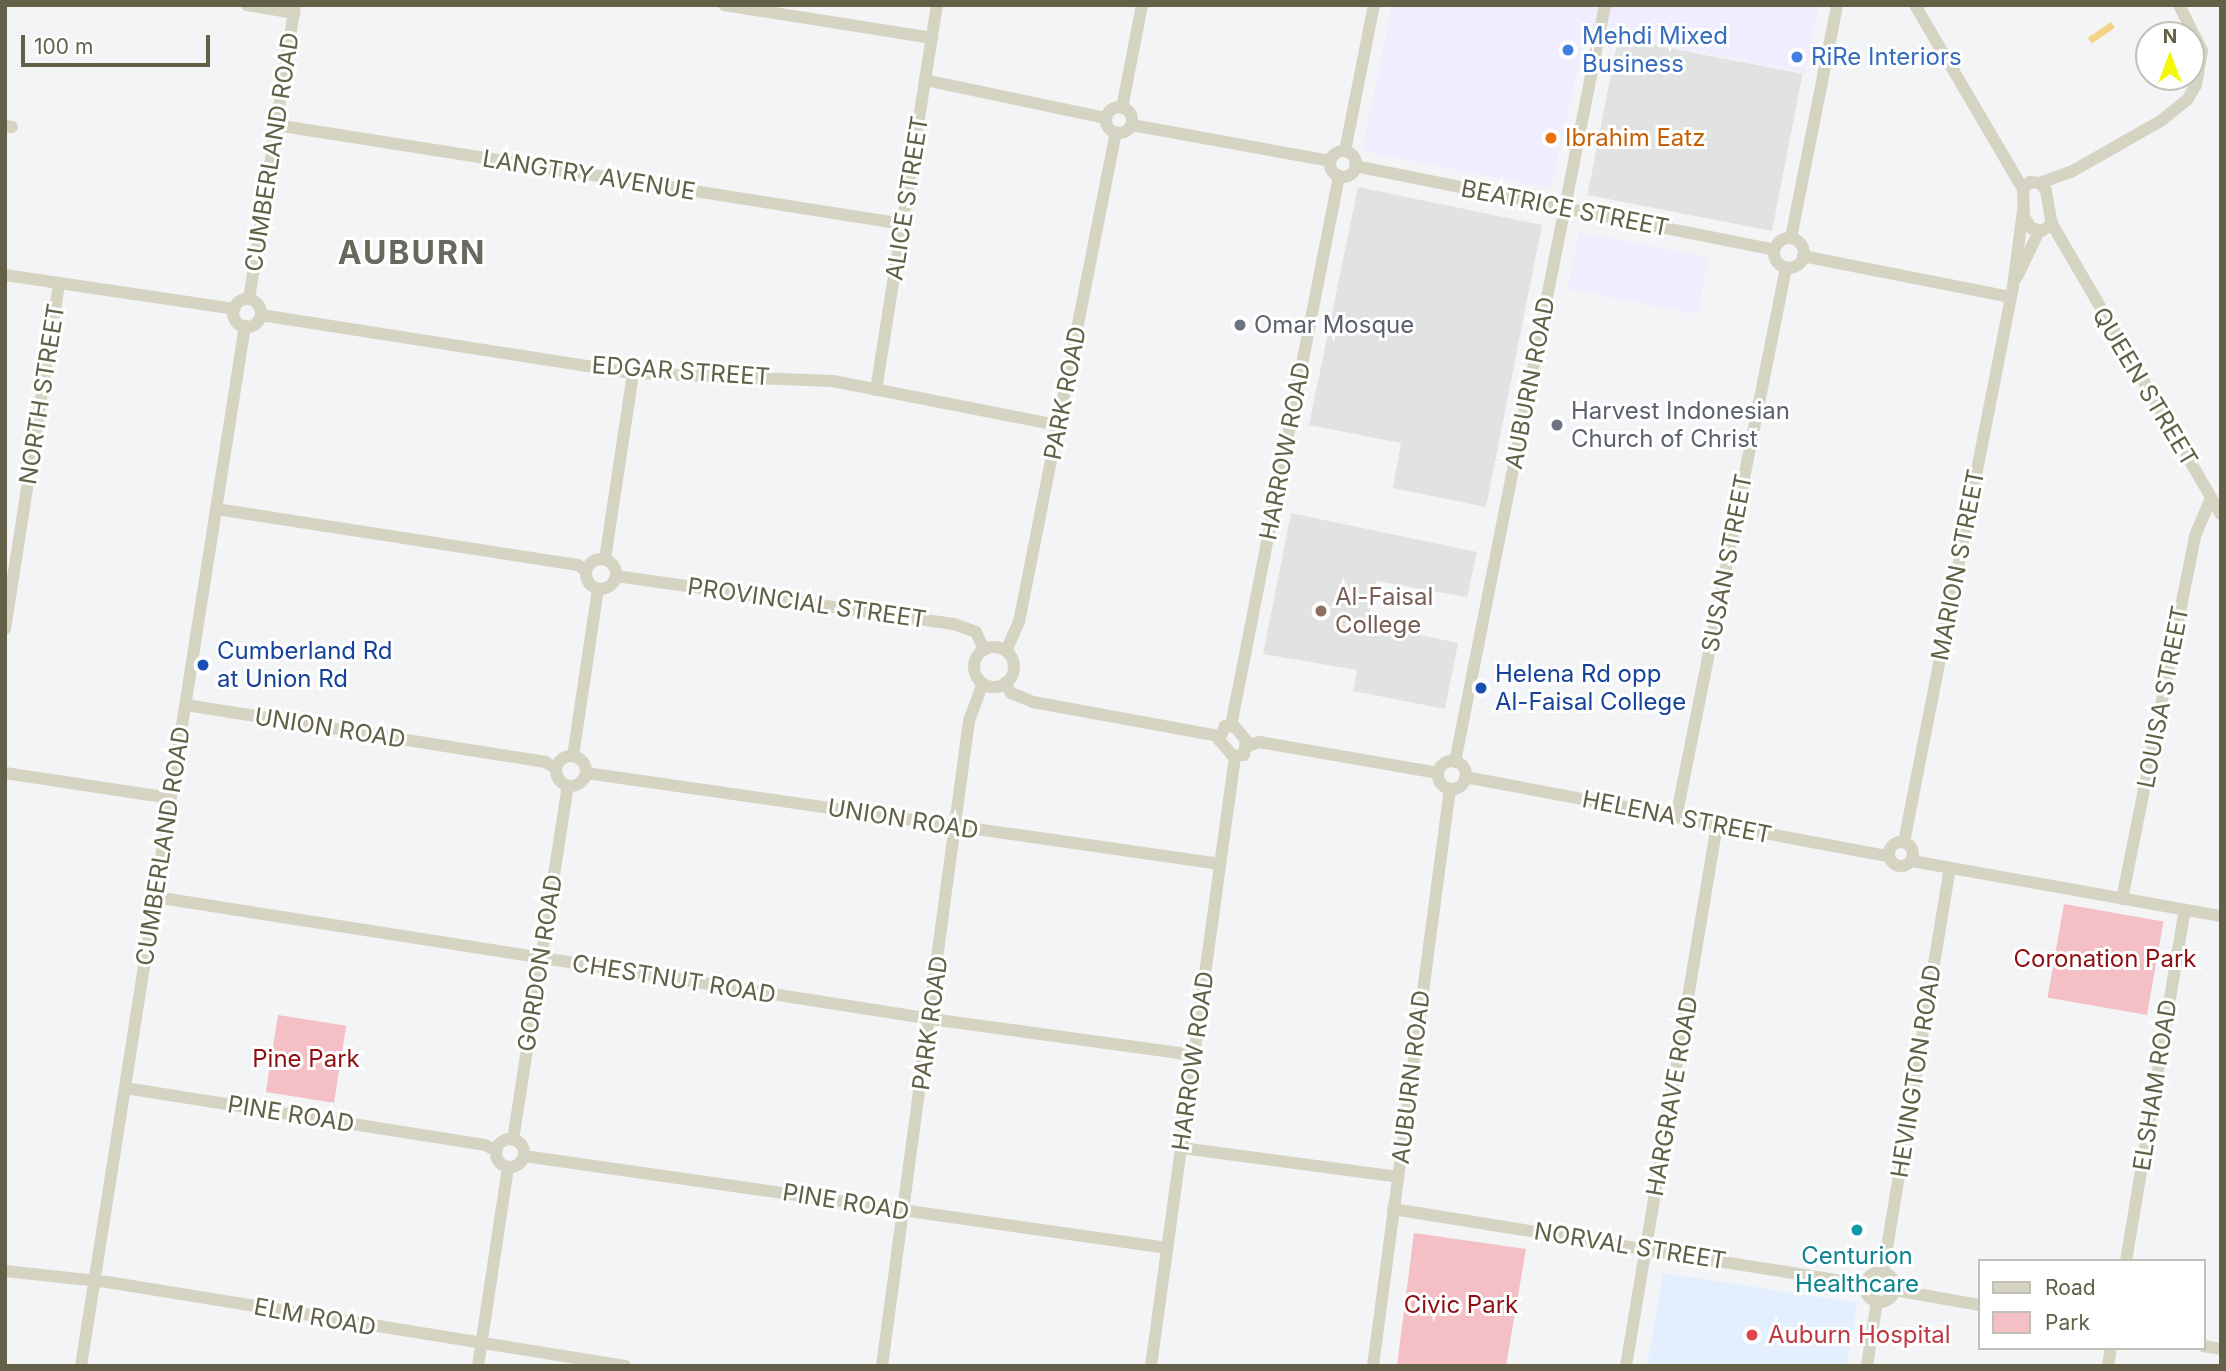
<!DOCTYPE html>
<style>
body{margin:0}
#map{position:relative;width:2226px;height:1371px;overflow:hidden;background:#f2f4f5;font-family:Inter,sans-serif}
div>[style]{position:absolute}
.commercial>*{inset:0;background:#f0edfe;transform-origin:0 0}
.education>*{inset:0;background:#e1e3e3;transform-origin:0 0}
.medical>*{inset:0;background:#e3effe}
.green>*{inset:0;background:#f5bfc6;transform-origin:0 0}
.water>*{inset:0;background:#f6d288;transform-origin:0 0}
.minor>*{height:12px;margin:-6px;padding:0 6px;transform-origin:6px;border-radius:6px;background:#d5d4c2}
.minor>.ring{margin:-6px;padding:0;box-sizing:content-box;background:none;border:12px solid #d5d4c2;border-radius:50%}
.dots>*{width:19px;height:19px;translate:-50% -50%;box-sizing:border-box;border:4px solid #fff;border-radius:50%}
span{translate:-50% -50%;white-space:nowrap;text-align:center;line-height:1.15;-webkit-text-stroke:6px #fff;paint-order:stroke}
.shop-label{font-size:24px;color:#366cbe}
.left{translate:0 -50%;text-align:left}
.food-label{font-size:24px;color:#c56008}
.street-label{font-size:24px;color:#626148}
.worship-label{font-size:24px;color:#5b616d}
.education-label{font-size:24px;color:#785e54}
.transit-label{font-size:24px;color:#164399}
.park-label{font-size:24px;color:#8e0e12}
.culture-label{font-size:24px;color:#0d838f}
.health-label{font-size:24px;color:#be3a42}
.district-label{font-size:32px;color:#68685e;font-weight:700;letter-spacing:2px}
.frame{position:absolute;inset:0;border:7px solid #626148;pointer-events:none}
.legend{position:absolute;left:1978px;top:1259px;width:228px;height:91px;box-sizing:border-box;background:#fff;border:2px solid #c0c0b6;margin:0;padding:9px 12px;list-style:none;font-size:21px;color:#626148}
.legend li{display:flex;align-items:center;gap:14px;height:35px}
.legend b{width:35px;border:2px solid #c0c0b6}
.north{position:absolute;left:2135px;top:21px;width:70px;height:70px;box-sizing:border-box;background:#fff;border:2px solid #c0c0b6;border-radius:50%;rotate:0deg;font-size:19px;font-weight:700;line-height:28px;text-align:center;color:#626148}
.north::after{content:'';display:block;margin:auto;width:24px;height:32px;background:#f1f908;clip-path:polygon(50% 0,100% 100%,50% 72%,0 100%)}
.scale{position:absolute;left:21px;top:35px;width:189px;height:32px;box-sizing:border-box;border:4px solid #626148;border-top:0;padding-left:9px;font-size:21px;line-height:24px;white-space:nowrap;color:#626148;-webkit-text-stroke:5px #fff;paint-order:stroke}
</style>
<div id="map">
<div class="commercial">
<div style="clip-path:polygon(1392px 5px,1819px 5px,1806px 73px,1586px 31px,1552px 185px,1547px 188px,1362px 151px)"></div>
<div style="left:1579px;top:232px;width:132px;height:58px;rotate:11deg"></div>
</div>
<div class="education">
<div style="left:1618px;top:38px;width:188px;height:160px;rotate:11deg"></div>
<div style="clip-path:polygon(1358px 187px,1542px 225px,1486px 507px,1393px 488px,1401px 443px,1309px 425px)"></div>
<div style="clip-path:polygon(1291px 513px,1477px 552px,1467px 597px,1376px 581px,1367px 624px,1458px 643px,1445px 709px,1353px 691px,1357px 670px,1263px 654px)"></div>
</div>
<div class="medical">
<div style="clip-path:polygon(1663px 1273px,1857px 1303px,1847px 1366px,1647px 1366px)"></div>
</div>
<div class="green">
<div style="left:2064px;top:904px;width:101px;height:95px;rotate:10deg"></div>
<div style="left:278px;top:1015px;width:69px;height:78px;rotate:9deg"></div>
<div style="clip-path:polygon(1414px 1233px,1526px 1249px,1506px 1366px,1397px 1366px)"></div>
</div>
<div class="water">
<div style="left:2111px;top:22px;width:7px;height:28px;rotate:56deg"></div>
</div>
<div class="minor">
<div style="left:247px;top:5px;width:48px;rotate:9.7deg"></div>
<div style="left:724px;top:5px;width:211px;rotate:9deg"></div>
<div style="left:1915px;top:5px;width:213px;rotate:59.6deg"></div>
<div style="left:925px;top:80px;width:185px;rotate:11.9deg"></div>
<div class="ring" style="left:1106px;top:107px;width:14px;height:14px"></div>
<div style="left:1122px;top:108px;width:105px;rotate:-79deg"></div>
<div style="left:276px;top:125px;width:635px;rotate:8.97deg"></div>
<div style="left:1132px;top:125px;width:201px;rotate:10.3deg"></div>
<div style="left:5px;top:126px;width:7px;rotate:8deg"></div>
<div style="left:1345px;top:151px;width:149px;rotate:-78.8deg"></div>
<div class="ring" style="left:1330px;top:151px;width:14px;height:14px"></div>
<div style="left:1355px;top:166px;width:427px;rotate:11.3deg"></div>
<div style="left:2030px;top:182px;width:10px;rotate:6deg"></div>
<div style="left:2040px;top:183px;width:10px;rotate:53deg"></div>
<div style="left:2046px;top:191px;width:34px;rotate:80deg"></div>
<div style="left:2052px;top:224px;width:12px;rotate:145deg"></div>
<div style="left:2042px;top:231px;width:11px;rotate:-165deg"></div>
<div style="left:2031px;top:228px;width:13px;rotate:-122deg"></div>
<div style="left:2024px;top:217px;width:28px;rotate:-92deg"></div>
<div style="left:2023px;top:189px;width:10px;rotate:-45deg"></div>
<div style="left:2040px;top:183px;width:33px;rotate:-20deg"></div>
<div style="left:2071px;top:172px;width:105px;rotate:-29.7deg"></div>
<div style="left:2162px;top:120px;width:32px;rotate:-39deg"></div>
<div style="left:2187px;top:100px;width:17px;rotate:-59deg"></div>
<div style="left:2196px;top:85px;width:35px;rotate:-80deg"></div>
<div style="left:2202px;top:51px;width:51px;rotate:-116.6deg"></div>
<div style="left:2052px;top:224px;width:336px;rotate:59.8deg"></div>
<div style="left:1791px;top:238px;width:237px;rotate:-78.8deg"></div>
<div class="ring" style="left:1774px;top:238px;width:18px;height:18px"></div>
<div style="left:1803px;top:256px;width:212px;rotate:11.2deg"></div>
<div style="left:5px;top:275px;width:232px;rotate:8.4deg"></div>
<div style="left:2017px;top:277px;width:51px;rotate:-64.4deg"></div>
<div style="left:249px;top:299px;width:298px;rotate:-81.1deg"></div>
<div class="ring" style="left:233px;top:299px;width:16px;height:16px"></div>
<div style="left:261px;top:315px;width:376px;rotate:8.9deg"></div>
<div style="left:633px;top:373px;width:200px;rotate:2.3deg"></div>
<div style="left:833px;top:381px;width:229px;rotate:11.1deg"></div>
<div style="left:876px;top:390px;width:390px;rotate:-81deg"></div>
<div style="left:216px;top:509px;width:366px;rotate:8.8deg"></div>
<div style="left:578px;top:565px;width:10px;rotate:37deg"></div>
<div class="ring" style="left:586px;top:559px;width:18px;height:18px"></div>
<div style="left:605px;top:559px;width:188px;rotate:-81.4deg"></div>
<div style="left:616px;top:576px;width:341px;rotate:8.1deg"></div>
<div style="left:954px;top:624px;width:23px;rotate:20deg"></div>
<div style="left:976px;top:632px;width:19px;rotate:65deg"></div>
<div style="left:5px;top:629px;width:350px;rotate:-81.1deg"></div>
<div class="ring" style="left:974px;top:647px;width:28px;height:28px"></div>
<div style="left:1006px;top:651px;width:32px;rotate:-66deg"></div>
<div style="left:1019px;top:622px;width:499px;rotate:-78.8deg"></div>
<div style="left:1005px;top:683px;width:12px;rotate:59deg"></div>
<div style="left:1011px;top:693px;width:24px;rotate:22deg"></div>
<div style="left:1033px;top:702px;width:188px;rotate:10.4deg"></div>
<div style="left:186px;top:705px;width:363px;rotate:9deg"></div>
<div style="left:545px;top:762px;width:12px;rotate:31deg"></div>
<div style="left:1225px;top:726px;width:10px;rotate:6deg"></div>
<div style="left:1235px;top:727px;width:17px;rotate:50deg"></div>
<div style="left:1246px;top:740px;width:15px;rotate:98deg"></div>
<div style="left:1244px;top:755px;width:11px;rotate:175deg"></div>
<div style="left:1233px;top:756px;width:21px;rotate:-131deg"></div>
<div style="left:1219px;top:740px;width:15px;rotate:-67deg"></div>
<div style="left:1231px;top:726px;width:561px;rotate:-78.89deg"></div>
<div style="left:1248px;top:746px;width:12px;rotate:-20deg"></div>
<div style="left:1259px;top:742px;width:182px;rotate:9.8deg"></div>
<div class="ring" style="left:556px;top:756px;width:18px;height:18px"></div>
<div style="left:573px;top:756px;width:169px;rotate:-81.5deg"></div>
<div class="ring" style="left:1438px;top:761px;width:16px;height:16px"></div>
<div style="left:1455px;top:762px;width:772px;rotate:-78.79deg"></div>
<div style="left:5px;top:773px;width:167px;rotate:8.6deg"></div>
<div style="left:586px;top:773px;width:641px;rotate:8.16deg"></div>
<div style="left:1465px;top:777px;width:431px;rotate:10.6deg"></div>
<div style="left:1676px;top:818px;width:561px;rotate:-78.69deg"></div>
<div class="ring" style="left:1889px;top:842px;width:12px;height:12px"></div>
<div style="left:1904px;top:842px;width:566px;rotate:-78.89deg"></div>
<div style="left:2013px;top:287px;width:78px;rotate:-82.6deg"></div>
<div style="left:1912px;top:861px;width:314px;rotate:10.1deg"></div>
<div style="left:155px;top:897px;width:786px;rotate:8.93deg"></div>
<div style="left:931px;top:1019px;width:265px;rotate:7.8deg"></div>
<div style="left:2122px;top:899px;width:370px;rotate:-78.6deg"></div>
<div style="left:2195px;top:536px;width:41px;rotate:-67.2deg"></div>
<div style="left:125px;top:1088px;width:364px;rotate:9deg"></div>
<div style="left:485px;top:1145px;width:13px;rotate:27deg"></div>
<div class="ring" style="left:496px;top:1139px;width:16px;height:16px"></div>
<div style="left:513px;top:1140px;width:358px;rotate:-81.2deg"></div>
<div style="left:1182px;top:1148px;width:218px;rotate:7.6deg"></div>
<div style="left:524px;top:1156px;width:650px;rotate:8.14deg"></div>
<div style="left:1393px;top:1209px;width:479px;rotate:9.1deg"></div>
<div style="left:2126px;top:1261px;width:356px;rotate:-80.5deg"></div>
<div style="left:5px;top:1271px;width:103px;rotate:6.2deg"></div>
<div style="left:107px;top:1282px;width:525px;rotate:9.21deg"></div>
<div style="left:1883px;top:1272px;width:409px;rotate:-80.6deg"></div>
<div class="ring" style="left:1865px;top:1272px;width:18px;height:18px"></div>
<div style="left:1895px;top:1290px;width:85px;rotate:10.1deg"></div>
<div style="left:2203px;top:1346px;width:18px;rotate:9deg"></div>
<div style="left:81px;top:1366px;width:1053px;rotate:-81.04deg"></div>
<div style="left:478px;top:1366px;width:201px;rotate:-81.4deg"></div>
<div style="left:882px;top:1366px;width:651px;rotate:-82.32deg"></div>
<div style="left:969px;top:721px;width:40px;rotate:-69.8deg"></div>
<div style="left:1151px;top:1366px;width:615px;rotate:-82.15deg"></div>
<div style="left:1373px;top:1366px;width:582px;rotate:-82.4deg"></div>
<div style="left:1626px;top:1366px;width:549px;rotate:-80.45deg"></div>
<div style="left:1867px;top:1366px;width:66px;rotate:-81.3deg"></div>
<div style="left:2108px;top:1366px;width:18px;rotate:-81deg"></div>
</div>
<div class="dots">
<div style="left:1568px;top:50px;background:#3f7fe0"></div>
<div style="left:1797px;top:57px;background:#3f7fe0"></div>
<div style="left:1551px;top:138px;background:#e8710a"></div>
<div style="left:1240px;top:325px;background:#6b7280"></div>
<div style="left:1557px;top:425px;background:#6b7280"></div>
<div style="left:1321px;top:611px;background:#8d6e63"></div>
<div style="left:203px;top:665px;background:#1a4fb4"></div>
<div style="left:1481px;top:688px;background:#1a4fb4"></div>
<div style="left:1857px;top:1230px;background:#0f9aa8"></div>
<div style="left:1752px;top:1335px;background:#e0444e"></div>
</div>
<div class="shop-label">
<span class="left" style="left:1582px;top:50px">Mehdi Mixed<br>Business</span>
<span class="left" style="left:1811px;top:57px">RiRe Interiors</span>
</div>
<div class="food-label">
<span class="left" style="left:1565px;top:138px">Ibrahim Eatz</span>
</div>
<div class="street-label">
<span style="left:272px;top:152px;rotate:-81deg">CUMBERLAND ROAD</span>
<span style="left:589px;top:175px;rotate:9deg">LANGTRY AVENUE</span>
<span style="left:907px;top:198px;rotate:-81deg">ALICE STREET</span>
<span style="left:1565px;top:208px;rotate:11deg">BEATRICE STREET</span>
<span style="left:681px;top:371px;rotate:4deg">EDGAR STREET</span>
<span style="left:1530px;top:383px;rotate:-79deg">AUBURN ROAD</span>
<span style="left:2145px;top:387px;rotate:59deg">QUEEN STREET</span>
<span style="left:1065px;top:393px;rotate:-79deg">PARK ROAD</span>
<span style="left:42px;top:394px;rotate:-81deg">NORTH STREET</span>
<span style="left:1285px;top:451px;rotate:-79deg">HARROW ROAD</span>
<span style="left:1727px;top:563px;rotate:-79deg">SUSAN STREET</span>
<span style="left:1958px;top:565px;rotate:-79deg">MARION STREET</span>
<span style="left:807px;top:603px;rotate:8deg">PROVINCIAL STREET</span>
<span style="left:2163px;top:697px;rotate:-79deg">LOUISA STREET</span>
<span style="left:330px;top:728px;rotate:9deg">UNION ROAD</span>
<span style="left:1677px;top:817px;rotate:11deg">HELENA STREET</span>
<span style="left:903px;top:819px;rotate:9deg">UNION ROAD</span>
<span style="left:163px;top:846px;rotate:-81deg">CUMBERLAND ROAD</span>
<span style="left:540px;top:963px;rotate:-81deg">GORDON ROAD</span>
<span style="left:674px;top:979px;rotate:9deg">CHESTNUT ROAD</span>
<span style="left:930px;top:1023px;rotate:-82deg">PARK ROAD</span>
<span style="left:1193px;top:1061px;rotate:-82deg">HARROW ROAD</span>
<span style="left:1916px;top:1071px;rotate:-81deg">HEVINGTON ROAD</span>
<span style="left:1411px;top:1077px;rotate:-83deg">AUBURN ROAD</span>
<span style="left:2155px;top:1085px;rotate:-81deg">ELSHAM ROAD</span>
<span style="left:1672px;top:1096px;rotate:-80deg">HARGRAVE ROAD</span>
<span style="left:291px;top:1114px;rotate:9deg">PINE ROAD</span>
<span style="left:846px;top:1202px;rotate:9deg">PINE ROAD</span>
<span style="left:1630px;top:1246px;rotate:9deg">NORVAL STREET</span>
<span style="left:315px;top:1317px;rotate:10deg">ELM ROAD</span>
</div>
<div class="worship-label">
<span class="left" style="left:1254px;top:325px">Omar Mosque</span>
<span class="left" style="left:1571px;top:425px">Harvest Indonesian<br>Church of Christ</span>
</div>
<div class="education-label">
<span class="left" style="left:1335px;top:611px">Al-Faisal<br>College</span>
</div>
<div class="transit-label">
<span class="left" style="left:217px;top:665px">Cumberland Rd<br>at Union Rd</span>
<span class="left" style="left:1495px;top:688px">Helena Rd opp<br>Al-Faisal College</span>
</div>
<div class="park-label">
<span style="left:2105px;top:959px">Coronation Park</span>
<span style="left:306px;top:1059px">Pine Park</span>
<span style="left:1461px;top:1305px">Civic Park</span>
</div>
<div class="culture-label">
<span style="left:1857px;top:1270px">Centurion<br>Healthcare</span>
</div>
<div class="health-label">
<span class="left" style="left:1768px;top:1335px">Auburn Hospital</span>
</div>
<div class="district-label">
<span style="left:412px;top:253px">AUBURN</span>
</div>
<div class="frame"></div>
<ul class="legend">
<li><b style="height:9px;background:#d5d4c2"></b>Road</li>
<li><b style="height:19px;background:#f5bfc6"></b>Park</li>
</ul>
<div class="north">N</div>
<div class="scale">100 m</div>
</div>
